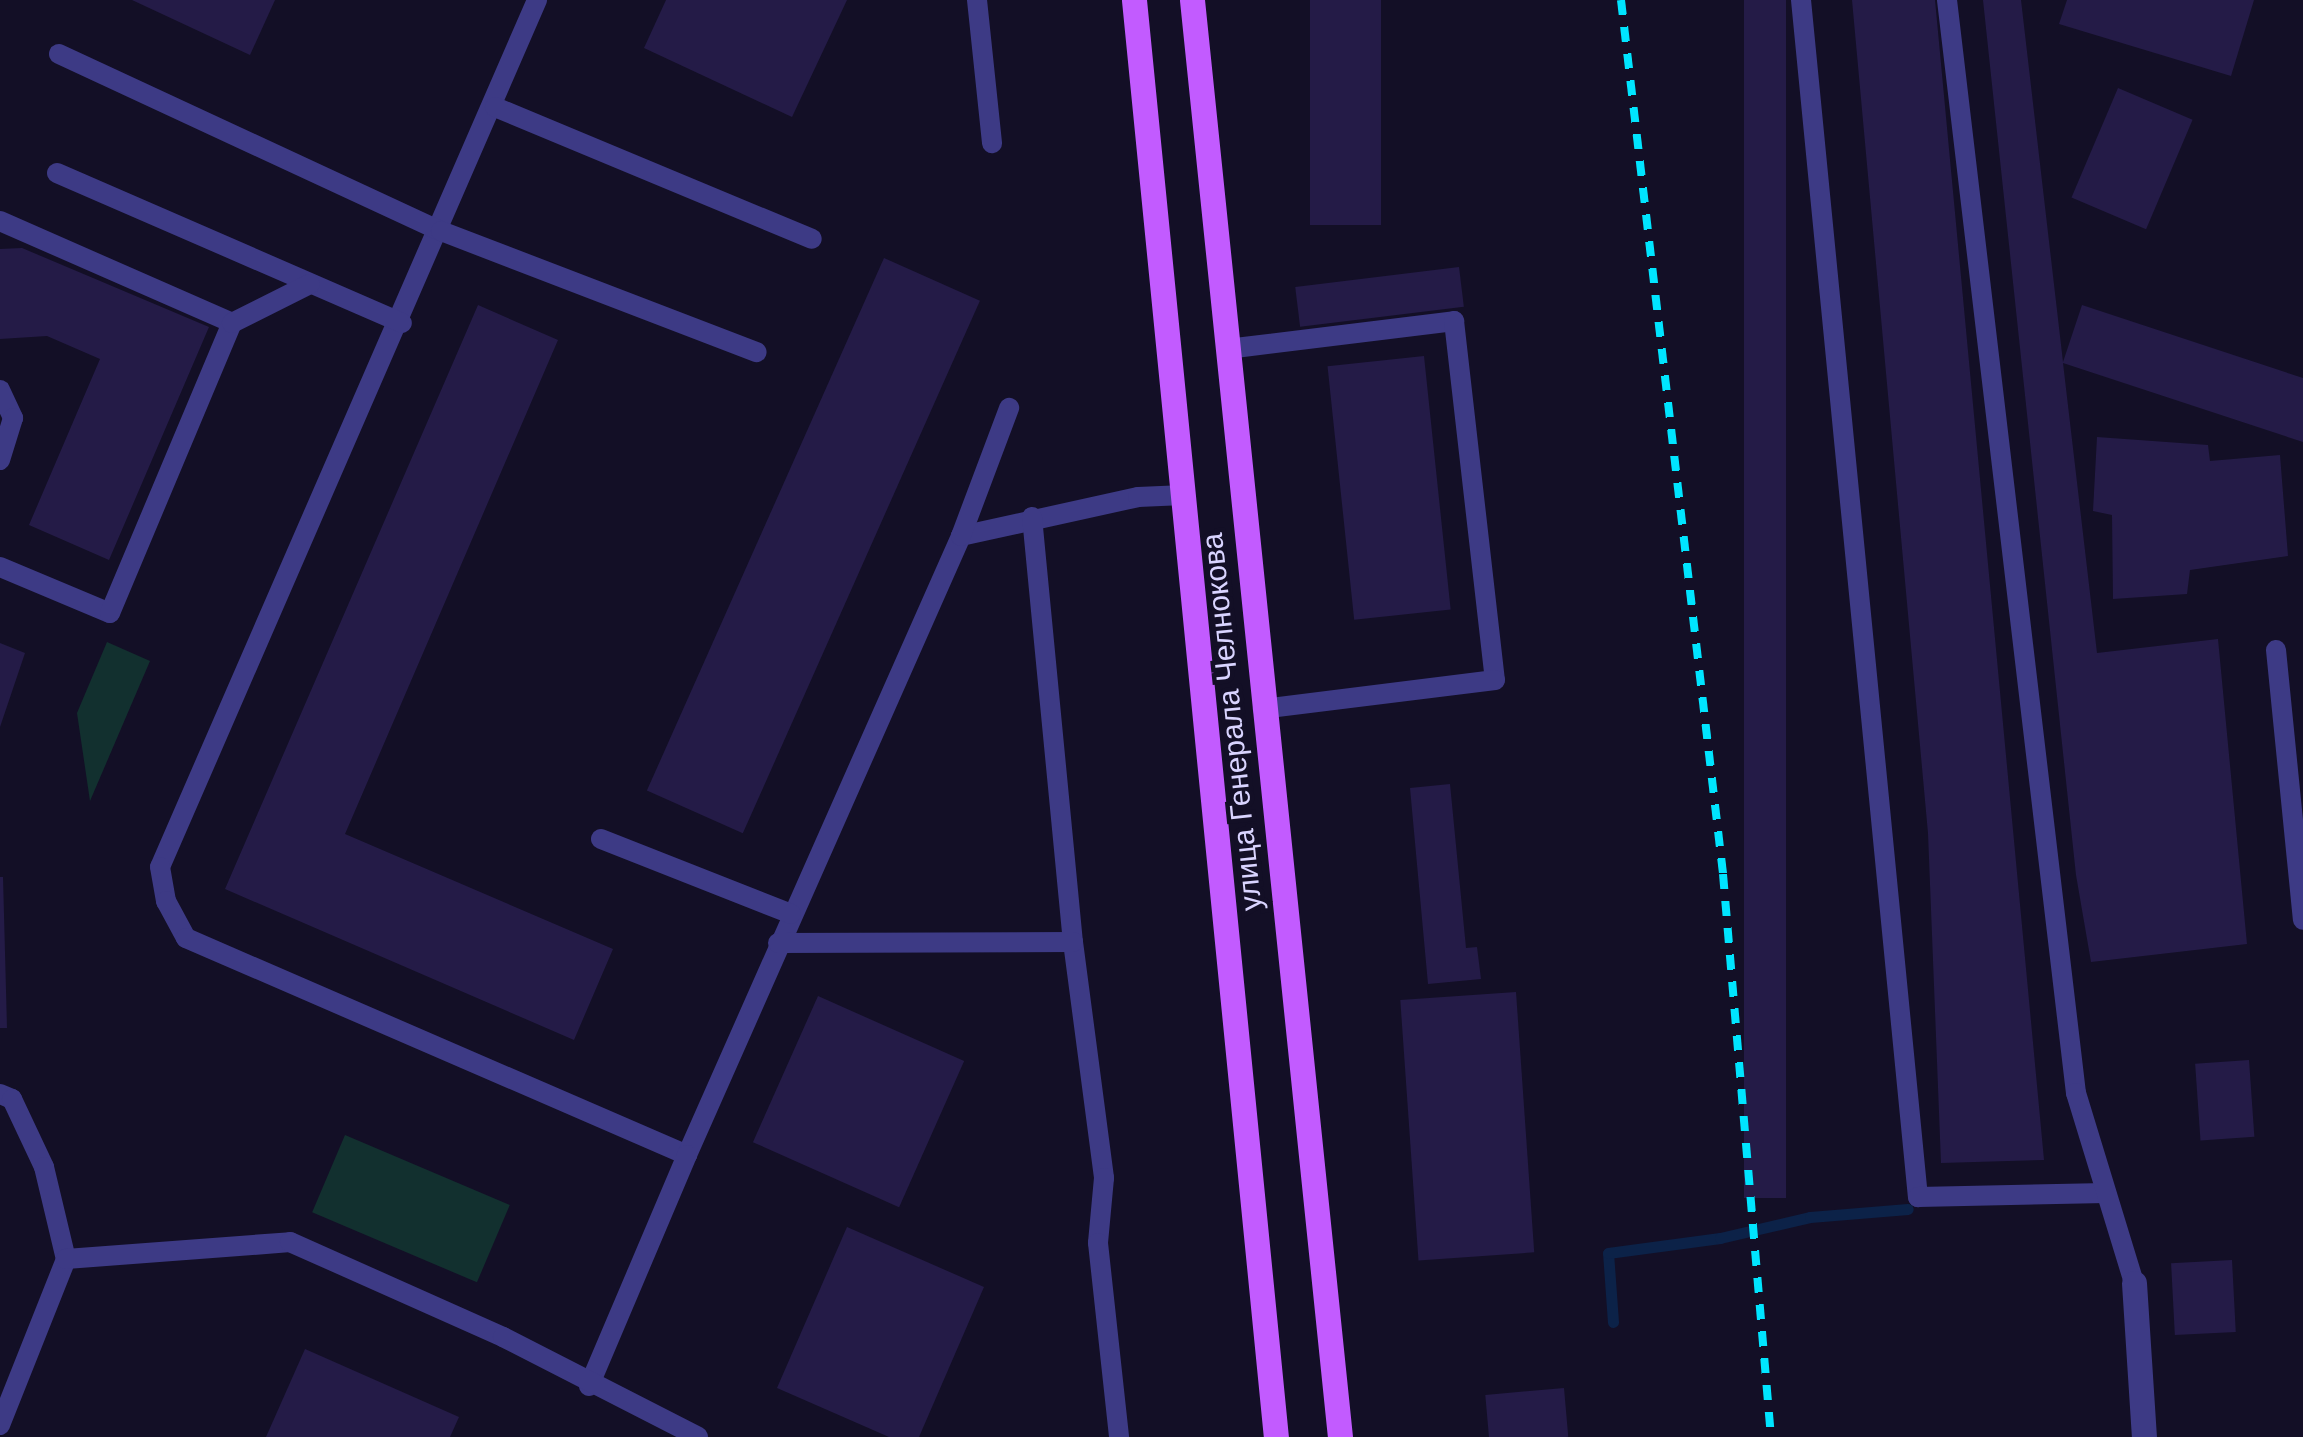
<!DOCTYPE html>
<meta charset="utf-8">
<style>
body{margin:0}
#map{position:relative;width:2303px;height:1437px;overflow:hidden;background:#130f26;font-family:Helvetica,sans-serif}
div>[style]{position:absolute}
.green>*{inset:0;background:#12302f;transform-origin:0 0}
.stream>*{height:11px;margin:-5.5px;padding:0 5.5px;transform-origin:5.5px;border-radius:5.5px;background:#0c2248}
.building>*{inset:0;background:#241b47;transform-origin:0 0}
.service>*{height:20px;margin:-10px;padding:0 10px;transform-origin:10px;border-radius:10px;background:#3d3a85}
.minor>*{height:25px;margin:-12.5px;padding:0 12.5px;transform-origin:12.5px;border-radius:12.5px;background:#3d3a85}
.primary>*{height:25px;margin:-12.5px;padding:0 12.5px;transform-origin:12.5px;border-radius:12.5px;background:#c25bff}
.rail>*{height:8px;margin-top:-4px;transform-origin:0;background:repeating-linear-gradient(90deg,#00e5ff 0 15px,transparent 0 27px)}
span{translate:-50% -50%;white-space:nowrap;text-align:center;line-height:1.15;-webkit-text-stroke:9px #130f26;paint-order:stroke}
.street-label{font-size:30px;color:#d9d4ff}
</style>
<div id="map">
<div class="green">
<div style="clip-path:polygon(107px 642px,150px 661px,90px 801px,77px 713px)"></div>
<div style="left:345px;top:1135px;width:179px;height:84px;rotate:23deg"></div>
</div>
<div class="stream">
<div style="left:1613px;top:1322px;width:69px;rotate:-94.1deg"></div>
<div style="left:1608px;top:1253px;width:113px;rotate:-7.6deg"></div>
<div style="left:1720px;top:1238px;width:92px;rotate:-13.1deg"></div>
<div style="left:1810px;top:1217px;width:98px;rotate:-4.7deg"></div>
</div>
<div class="building">
<div style="clip-path:polygon(132px 0,275px 0,250px 55px)"></div>
<div style="clip-path:polygon(666px 0,847px 0,792px 117px,644px 48px)"></div>
<div style="left:1310px;top:0;width:71px;height:225px"></div>
<div style="left:1744px;top:0;width:42px;height:1198px"></div>
<div style="clip-path:polygon(1852px 0,1935px 0,2044px 1160px,1941px 1163px,1928px 833px)"></div>
<div style="clip-path:polygon(1983px 0,2021px 0,2063px 362px,2082px 305px,2303px 378px,2303px 442px,2063px 363px,2097px 653px,2218px 639px,2247px 944px,2091px 962px,2076px 875px)"></div>
<div style="clip-path:polygon(2067px 0,2254px 0,2231px 76px,2059px 24px)"></div>
<div style="left:2118px;top:88px;width:81px;height:119px;rotate:23deg"></div>
<div style="clip-path:polygon(22px 248px,209px 327px,109px 560px,29px 525px,100px 359px,47px 336px,0 339px,0 249px)"></div>
<div style="left:884px;top:258px;width:105px;height:583px;rotate:24deg"></div>
<div style="left:1459px;top:267px;width:40px;height:165px;rotate:83deg"></div>
<div style="clip-path:polygon(478px 305px,558px 340px,345px 834px,613px 949px,574px 1040px,225px 889px)"></div>
<div style="left:1424px;top:356px;width:255px;height:97px;rotate:84deg"></div>
<div style="clip-path:polygon(2097px 437px,2208px 445px,2210px 461px,2280px 455px,2288px 556px,2190px 570px,2187px 594px,2113px 599px,2112px 515px,2093px 511px)"></div>
<div style="clip-path:polygon(0 643px,25px 653px,0 727px)"></div>
<div style="clip-path:polygon(1450px 784px,1466px 948px,1477px 947px,1481px 979px,1428px 984px,1410px 788px)"></div>
<div style="clip-path:polygon(0 877px,3px 877px,7px 1028px,0 1028px)"></div>
<div style="left:1516px;top:992px;width:261px;height:116px;rotate:86deg"></div>
<div style="left:818px;top:996px;width:160px;height:160px;rotate:24deg"></div>
<div style="left:2249px;top:1060px;width:77px;height:54px;rotate:86deg"></div>
<div style="clip-path:polygon(847px 1227px,984px 1287px,919px 1437px,889px 1437px,777px 1388px)"></div>
<div style="left:2232px;top:1260px;width:72px;height:61px;rotate:87deg"></div>
<div style="clip-path:polygon(305px 1349px,459px 1417px,450px 1437px,266px 1437px)"></div>
<div style="left:1564px;top:1388px;width:49px;height:79px;rotate:85deg"></div>
</div>
<div class="service">
<div style="left:537px;top:0;width:945px;rotate:113.5deg"></div>
<div style="left:160px;top:867px;width:35px;rotate:80deg"></div>
<div style="left:166px;top:901px;width:42px;rotate:61.6deg"></div>
<div style="left:186px;top:938px;width:546px;rotate:23.42deg"></div>
<div style="left:687px;top:1155px;width:677px;rotate:-66.12deg"></div>
<div style="left:961px;top:536px;width:181px;rotate:-12.4deg"></div>
<div style="left:1138px;top:497px;width:46px;rotate:-2.5deg"></div>
<div style="left:977px;top:0;width:144px;rotate:84deg"></div>
<div style="left:1801px;top:0;width:1203px;rotate:84.42deg"></div>
<div style="left:1918px;top:1197px;width:188px;rotate:-1.2deg"></div>
<div style="left:1947px;top:0;width:1101px;rotate:83.27deg"></div>
<div style="left:2076px;top:1093px;width:199px;rotate:73deg"></div>
<div style="left:59px;top:54px;width:421px;rotate:24.9deg"></div>
<div style="left:441px;top:231px;width:338px;rotate:21deg"></div>
<div style="left:495px;top:107px;width:343px;rotate:22.6deg"></div>
<div style="left:57px;top:173px;width:376px;rotate:23.5deg"></div>
<div style="left:0;top:221px;width:253px;rotate:23.7deg"></div>
<div style="left:1227px;top:349px;width:229px;rotate:-7deg"></div>
<div style="left:1454px;top:321px;width:361px;rotate:83.5deg"></div>
<div style="left:1495px;top:680px;width:234px;rotate:172.9deg"></div>
<div style="left:0;top:390px;width:31px;rotate:65deg"></div>
<div style="left:13px;top:418px;width:44px;rotate:107.2deg"></div>
<div style="left:1032px;top:517px;width:427px;rotate:84.5deg"></div>
<div style="left:1073px;top:942px;width:238px;rotate:82.5deg"></div>
<div style="left:1104px;top:1178px;width:65px;rotate:95.3deg"></div>
<div style="left:1098px;top:1243px;width:195px;rotate:83.8deg"></div>
<div style="left:961px;top:536px;width:137px;rotate:-69.4deg"></div>
<div style="left:0;top:567px;width:119px;rotate:22.7deg"></div>
<div style="left:110px;top:613px;width:315px;rotate:-67.2deg"></div>
<div style="left:232px;top:323px;width:87px;rotate:-26.6deg"></div>
<div style="left:2276px;top:650px;width:271px;rotate:84.3deg"></div>
<div style="left:601px;top:839px;width:204px;rotate:21.5deg"></div>
<div style="left:778px;top:943px;width:295px;rotate:-0.2deg"></div>
<div style="left:0;top:1094px;width:13px;rotate:23deg"></div>
<div style="left:12px;top:1099px;width:75px;rotate:64.8deg"></div>
<div style="left:44px;top:1167px;width:95px;rotate:76.6deg"></div>
<div style="left:589px;top:1386px;width:251px;rotate:-67deg"></div>
<div style="left:0;top:1425px;width:179px;rotate:-68.3deg"></div>
<div style="left:66px;top:1259px;width:225px;rotate:-4.3deg"></div>
<div style="left:290px;top:1242px;width:233px;rotate:24deg"></div>
<div style="left:503px;top:1337px;width:219px;rotate:27.1deg"></div>
</div>
<div class="minor">
<div style="left:2134px;top:1283px;width:154px;rotate:86.3deg"></div>
</div>
<div class="primary">
<div style="left:1134px;top:0;width:1444px;rotate:84.36deg"></div>
<div style="left:1192px;top:0;width:1445px;rotate:84.12deg"></div>
</div>
<div class="rail">
<div style="left:1621px;top:0;width:880px;rotate:83.34deg"></div>
<div style="left:1723px;top:874px;width:565px;rotate:85.13deg"></div>
</div>
<div class="street-label">
<span style="left:1232px;top:722px;rotate:-96deg">улица Генерала Челнокова</span>
</div>
</div>
